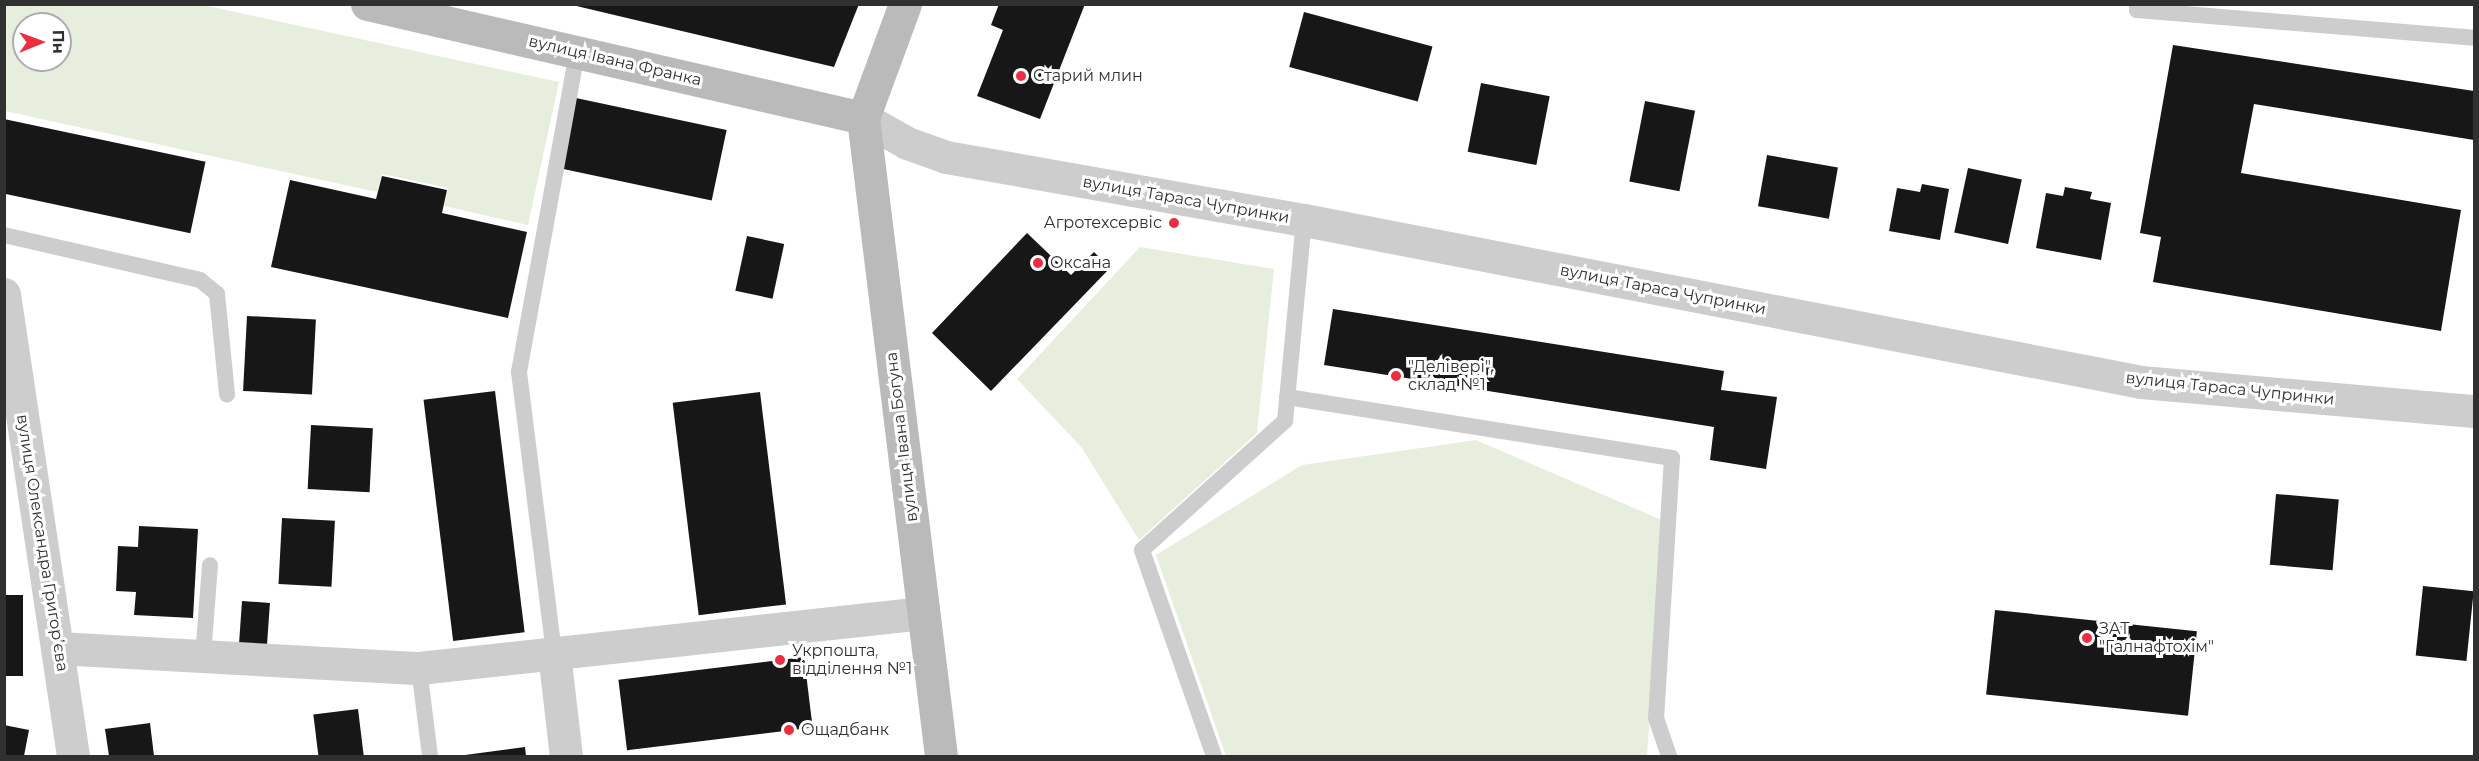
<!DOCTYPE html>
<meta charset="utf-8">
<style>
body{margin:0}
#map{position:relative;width:2479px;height:761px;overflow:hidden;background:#fff;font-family:Montserrat,sans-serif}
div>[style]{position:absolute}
.green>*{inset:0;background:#e7eede}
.building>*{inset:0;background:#171717;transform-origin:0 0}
.service>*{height:16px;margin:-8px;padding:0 8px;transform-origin:8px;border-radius:8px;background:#cdcdcd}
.minor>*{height:33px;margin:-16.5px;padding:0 16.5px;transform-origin:16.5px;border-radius:16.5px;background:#cdcdcd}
.tertiary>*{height:33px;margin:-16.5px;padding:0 16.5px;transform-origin:16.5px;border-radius:16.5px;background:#cdcdcd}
.secondary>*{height:33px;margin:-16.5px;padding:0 16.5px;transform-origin:16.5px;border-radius:16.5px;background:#bababa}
.dots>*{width:16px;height:16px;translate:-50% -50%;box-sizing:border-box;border:3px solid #fff;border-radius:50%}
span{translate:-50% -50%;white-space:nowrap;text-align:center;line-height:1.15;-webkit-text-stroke:6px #fff;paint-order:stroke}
.street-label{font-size:16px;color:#303030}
.poi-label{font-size:16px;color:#303030}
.left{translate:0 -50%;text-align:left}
.right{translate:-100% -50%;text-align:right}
.frame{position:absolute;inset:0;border:6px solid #303030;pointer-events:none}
.north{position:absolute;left:12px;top:12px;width:60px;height:60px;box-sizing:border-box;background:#fff;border:2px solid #acacac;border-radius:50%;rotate:89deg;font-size:16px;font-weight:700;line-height:24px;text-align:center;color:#303030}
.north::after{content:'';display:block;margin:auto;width:21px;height:27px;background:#ec2e40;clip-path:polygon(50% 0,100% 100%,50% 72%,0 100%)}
</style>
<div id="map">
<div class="green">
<div style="clip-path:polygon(evenodd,5px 4px,203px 5px,559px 82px,528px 225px,444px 206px,448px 188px,382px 174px,377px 192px,5px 111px,5px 4px,24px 24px,60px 24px,60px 60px,24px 60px,24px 24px)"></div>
<div style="clip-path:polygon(1140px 247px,1274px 269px,1257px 433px,1139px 540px,1082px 448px,1017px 379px)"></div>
<div style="clip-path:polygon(1476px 440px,1664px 521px,1647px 756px,1226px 756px,1156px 555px,1302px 465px)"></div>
</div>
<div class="building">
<div style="clip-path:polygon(568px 4px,859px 4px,834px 67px)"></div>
<div style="clip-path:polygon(999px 4px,1085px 4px,1040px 119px,977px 96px,1003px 30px,991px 25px)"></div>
<div style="left:1304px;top:12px;width:133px;height:57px;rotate:15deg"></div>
<div style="clip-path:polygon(2173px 45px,2474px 91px,2474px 140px,2254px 104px,2241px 173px,2461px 210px,2441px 331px,2153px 282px,2161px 237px,2140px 233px)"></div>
<div style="left:1481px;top:83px;width:70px;height:70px;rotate:11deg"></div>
<div style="left:576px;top:98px;width:154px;height:72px;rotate:12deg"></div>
<div style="left:1645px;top:101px;width:51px;height:82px;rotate:11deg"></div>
<div style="left:4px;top:119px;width:206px;height:73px;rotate:12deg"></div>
<div style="left:1767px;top:155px;width:72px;height:52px;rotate:10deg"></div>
<div style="left:1968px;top:168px;width:55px;height:66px;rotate:12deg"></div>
<div style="clip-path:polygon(382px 176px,447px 190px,442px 213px,527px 232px,508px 318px,271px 267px,290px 180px,376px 199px)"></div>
<div style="clip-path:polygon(1922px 184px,1949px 189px,1940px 240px,1889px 231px,1897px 188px,1920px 192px)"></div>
<div style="clip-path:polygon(2065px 187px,2092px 192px,2090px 199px,2111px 203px,2101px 260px,2036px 248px,2046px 193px,2063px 196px)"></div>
<div style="clip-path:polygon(1027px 233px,1071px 275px,1094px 252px,1110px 268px,991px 391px,932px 333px)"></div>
<div style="left:747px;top:236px;width:38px;height:56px;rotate:12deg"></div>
<div style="clip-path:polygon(1333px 309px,1724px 371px,1721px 390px,1777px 397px,1766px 469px,1710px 460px,1714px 427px,1324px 365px)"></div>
<div style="left:247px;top:316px;width:69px;height:75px;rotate:3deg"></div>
<div style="left:495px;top:391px;width:243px;height:72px;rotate:83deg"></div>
<div style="left:760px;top:392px;width:214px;height:88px;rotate:83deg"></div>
<div style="left:311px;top:425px;width:62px;height:64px;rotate:3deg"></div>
<div style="left:2276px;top:494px;width:63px;height:71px;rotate:5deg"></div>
<div style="left:282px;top:518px;width:53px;height:66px;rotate:3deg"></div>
<div style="clip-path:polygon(139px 526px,198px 529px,193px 618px,134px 615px,136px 592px,116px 591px,118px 546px,138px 547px)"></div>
<div style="left:2423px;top:586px;width:51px;height:70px;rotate:6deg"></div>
<div style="left:5px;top:595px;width:18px;height:81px"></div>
<div style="left:242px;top:601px;width:28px;height:47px;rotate:4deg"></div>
<div style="left:1995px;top:610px;width:203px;height:85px;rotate:6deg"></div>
<div style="left:804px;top:657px;width:71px;height:187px;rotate:83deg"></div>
<div style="left:358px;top:709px;width:47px;height:45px;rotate:83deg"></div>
<div style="clip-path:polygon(150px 723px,154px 756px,109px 756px,105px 729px)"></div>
<div style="clip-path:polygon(4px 725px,29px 730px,24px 756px,4px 756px)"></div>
<div style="clip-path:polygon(525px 747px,526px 756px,465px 756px,465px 755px)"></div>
</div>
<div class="service">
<div style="left:2137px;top:4px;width:6px;rotate:90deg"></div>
<div style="left:2137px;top:10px;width:338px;rotate:4.7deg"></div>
<div style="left:4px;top:235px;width:201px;rotate:12.9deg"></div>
<div style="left:200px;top:280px;width:22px;rotate:39deg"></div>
<div style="left:217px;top:294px;width:101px;rotate:84.3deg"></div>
<div style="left:1287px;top:397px;width:390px;rotate:9deg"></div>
<div style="left:1672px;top:458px;width:260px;rotate:93.5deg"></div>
<div style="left:1656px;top:718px;width:40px;rotate:71.1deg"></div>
<div style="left:554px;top:653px;width:283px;rotate:-97.1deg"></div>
<div style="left:519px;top:372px;width:325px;rotate:-79.7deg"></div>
<div style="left:203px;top:656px;width:91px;rotate:-85.6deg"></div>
<div style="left:419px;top:668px;width:89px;rotate:82.9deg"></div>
<div style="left:1214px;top:756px;width:218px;rotate:-109.3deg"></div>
<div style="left:1142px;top:550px;width:193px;rotate:-42.1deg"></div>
<div style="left:1285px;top:421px;width:202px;rotate:-84.6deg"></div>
</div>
<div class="minor">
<div style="left:4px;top:294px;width:467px;rotate:81.5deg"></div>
<div style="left:57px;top:648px;width:363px;rotate:3.2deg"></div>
<div style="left:419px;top:668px;width:507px;rotate:-6.23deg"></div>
<div style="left:554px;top:653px;width:104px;rotate:83.4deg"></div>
</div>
<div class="tertiary">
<div style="left:863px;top:118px;width:51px;rotate:29.6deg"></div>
<div style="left:907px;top:143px;width:41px;rotate:19.7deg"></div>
<div style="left:946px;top:157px;width:364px;rotate:10deg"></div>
<div style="left:1304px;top:220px;width:853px;rotate:10.95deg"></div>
<div style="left:2141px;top:382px;width:334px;rotate:5deg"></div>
</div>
<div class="secondary">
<div style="left:367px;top:4px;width:509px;rotate:12.94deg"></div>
<div style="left:905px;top:4px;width:121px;rotate:110.2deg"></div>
<div style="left:863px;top:118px;width:643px;rotate:83.03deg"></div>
</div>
<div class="dots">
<div style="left:1021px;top:76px;background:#ec2e40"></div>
<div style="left:1174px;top:223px;background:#ec2e40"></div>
<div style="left:1038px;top:263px;background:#ec2e40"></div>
<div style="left:1396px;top:376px;background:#ec2e40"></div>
<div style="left:2087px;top:638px;background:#ec2e40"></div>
<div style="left:780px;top:660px;background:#ec2e40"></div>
<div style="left:789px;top:730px;background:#ec2e40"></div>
</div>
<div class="street-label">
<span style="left:615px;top:61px;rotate:13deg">вулиця Івана Франка</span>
<span style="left:1186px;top:200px;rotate:10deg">вулиця Тараса Чупринки</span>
<span style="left:1663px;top:290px;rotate:11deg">вулиця Тараса Чупринки</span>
<span style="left:2230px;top:389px;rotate:6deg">вулиця Тараса Чупринки</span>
<span style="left:902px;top:437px;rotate:-97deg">вулиця Івана Богуна</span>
<span style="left:42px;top:543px;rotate:81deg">вулиця Олександра Григорʼєва</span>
</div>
<div class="poi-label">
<span class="left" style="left:1033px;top:76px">Старий млин</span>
<span class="right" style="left:1162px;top:223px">Агротехсервіс</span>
<span class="left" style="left:1050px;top:263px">Оксана</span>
<span class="left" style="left:1408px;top:376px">"Делівері",<br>склад №1</span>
<span class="left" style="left:2099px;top:638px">ЗАТ<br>"Галнафтохім"</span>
<span class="left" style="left:792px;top:660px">Укрпошта,<br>відділення №1</span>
<span class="left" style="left:801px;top:730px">Ощадбанк</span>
</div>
<div class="frame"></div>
<div class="north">Пн</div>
</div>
